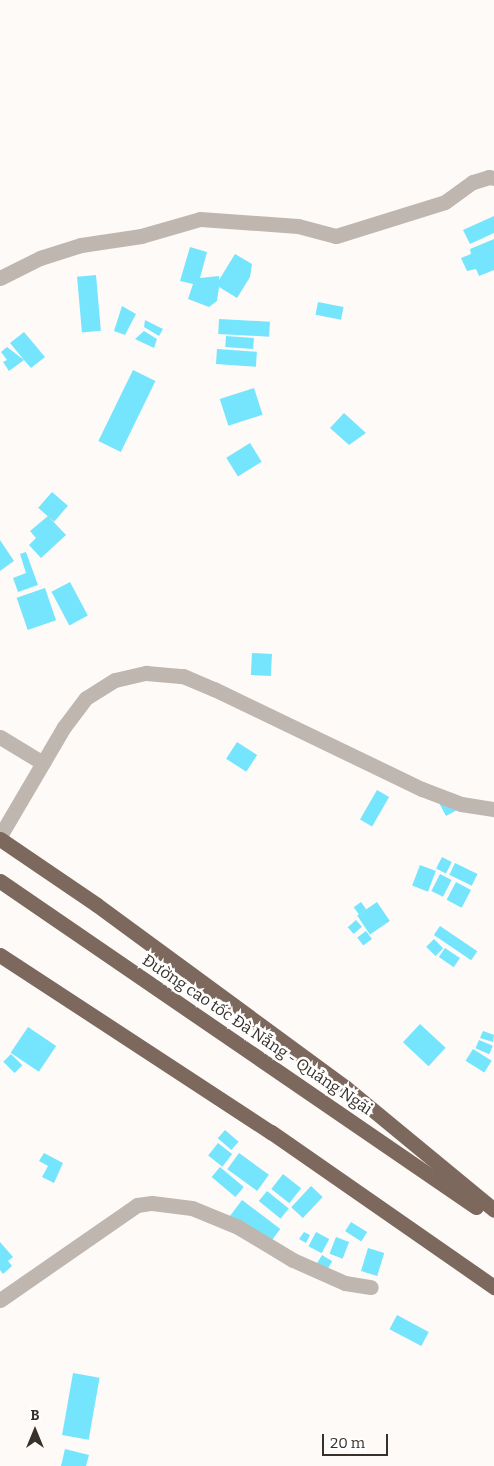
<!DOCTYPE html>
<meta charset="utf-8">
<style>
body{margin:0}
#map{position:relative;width:494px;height:1466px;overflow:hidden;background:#fefaf7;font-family:Bitter,serif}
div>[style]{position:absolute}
.building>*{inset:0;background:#74e5fd;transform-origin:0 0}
.minor>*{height:15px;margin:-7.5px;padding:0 7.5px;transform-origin:7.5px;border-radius:7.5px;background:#c0b6b0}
.highway>*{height:15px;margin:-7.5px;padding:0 7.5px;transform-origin:7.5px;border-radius:7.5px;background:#7c685c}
span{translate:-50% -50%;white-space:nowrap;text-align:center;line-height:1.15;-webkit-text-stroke:5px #fff;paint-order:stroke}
.street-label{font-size:16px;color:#38302a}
.north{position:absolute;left:10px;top:1406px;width:50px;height:50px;-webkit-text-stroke:4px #fff;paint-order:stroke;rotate:0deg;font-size:14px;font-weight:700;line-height:20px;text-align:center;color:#38302a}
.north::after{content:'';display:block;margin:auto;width:18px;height:22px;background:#38302a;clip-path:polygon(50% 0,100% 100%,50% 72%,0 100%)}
.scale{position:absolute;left:322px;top:1434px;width:66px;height:22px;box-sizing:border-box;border:2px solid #38302a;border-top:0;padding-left:6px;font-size:15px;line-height:18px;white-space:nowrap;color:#38302a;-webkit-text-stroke:4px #fff;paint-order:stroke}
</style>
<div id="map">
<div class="building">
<div style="clip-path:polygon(494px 216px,494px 233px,470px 244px,463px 230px)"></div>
<div style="clip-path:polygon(494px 239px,494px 270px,479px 276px,476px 269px,467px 271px,461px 258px,471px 254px,470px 249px)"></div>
<div style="clip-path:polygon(190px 247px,207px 252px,200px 278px,219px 276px,219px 280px,235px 254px,252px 264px,250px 277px,237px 298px,219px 287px,217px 301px,209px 307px,188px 299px,193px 284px,180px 281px)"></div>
<div style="left:96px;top:275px;width:56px;height:19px;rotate:85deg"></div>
<div style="left:318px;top:302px;width:26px;height:13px;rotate:11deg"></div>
<div style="clip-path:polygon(122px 306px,136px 314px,125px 335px,114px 331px)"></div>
<div style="left:219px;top:319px;width:51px;height:15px;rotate:3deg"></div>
<div style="clip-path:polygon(145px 320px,163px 329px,159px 336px,144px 327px)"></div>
<div style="clip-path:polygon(144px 331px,157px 339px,154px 348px,135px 339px)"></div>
<div style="clip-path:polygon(24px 332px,45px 357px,31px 368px,24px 360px,9px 371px,3px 362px,7px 360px,1px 352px,7px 347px,24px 360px,10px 343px)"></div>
<div style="left:226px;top:336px;width:28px;height:11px;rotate:4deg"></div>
<div style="left:217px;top:349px;width:40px;height:15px;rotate:4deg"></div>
<div style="left:133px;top:370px;width:25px;height:79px;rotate:26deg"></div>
<div style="left:254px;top:388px;width:28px;height:36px;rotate:72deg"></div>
<div style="clip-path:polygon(344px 413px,366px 433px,349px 445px,330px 428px)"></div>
<div style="left:250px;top:443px;width:22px;height:28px;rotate:58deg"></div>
<div style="left:52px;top:492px;width:21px;height:21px;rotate:41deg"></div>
<div style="clip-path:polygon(48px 516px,66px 535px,41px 558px,29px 545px,36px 538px,30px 531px)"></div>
<div style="clip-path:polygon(0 540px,14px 561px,0 571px)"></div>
<div style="clip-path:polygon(26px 552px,38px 585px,18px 592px,13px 578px,26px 573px,20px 554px)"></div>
<div style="left:70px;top:582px;width:38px;height:21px;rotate:62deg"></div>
<div style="left:45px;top:588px;width:34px;height:30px;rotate:71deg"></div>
<div style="left:252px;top:653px;width:20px;height:22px;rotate:3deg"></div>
<div style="left:237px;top:742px;width:24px;height:20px;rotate:33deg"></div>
<div style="left:377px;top:790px;width:14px;height:34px;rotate:30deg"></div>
<div style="clip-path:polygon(438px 801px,457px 810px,446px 816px)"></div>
<div style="left:442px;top:857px;width:11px;height:13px;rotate:27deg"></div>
<div style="left:455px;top:863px;width:25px;height:13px;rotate:26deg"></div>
<div style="left:420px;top:865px;width:17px;height:22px;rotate:21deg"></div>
<div style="left:440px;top:874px;width:13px;height:19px;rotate:27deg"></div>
<div style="left:456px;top:882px;width:17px;height:20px;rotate:28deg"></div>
<div style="left:361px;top:902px;width:9px;height:9px;rotate:54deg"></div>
<div style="left:377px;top:902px;width:23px;height:24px;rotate:56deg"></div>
<div style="left:356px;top:920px;width:9px;height:11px;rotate:49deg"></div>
<div style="left:440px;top:926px;width:45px;height:11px;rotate:34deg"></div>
<div style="left:366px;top:931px;width:10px;height:11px;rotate:53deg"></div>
<div style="left:434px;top:939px;width:13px;height:11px;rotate:45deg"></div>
<div style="left:445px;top:948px;width:18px;height:11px;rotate:34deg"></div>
<div style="left:420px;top:1024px;width:35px;height:25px;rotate:43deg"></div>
<div style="left:28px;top:1027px;width:34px;height:31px;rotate:34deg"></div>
<div style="clip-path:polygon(483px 1031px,494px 1035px,493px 1042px,480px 1038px)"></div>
<div style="left:479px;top:1040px;width:15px;height:9px;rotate:23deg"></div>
<div style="left:473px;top:1049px;width:22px;height:14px;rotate:32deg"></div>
<div style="left:11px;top:1054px;width:16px;height:11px;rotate:45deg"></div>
<div style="left:225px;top:1130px;width:18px;height:11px;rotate:41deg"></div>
<div style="left:218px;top:1143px;width:18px;height:16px;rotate:38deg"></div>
<div style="clip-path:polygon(44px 1153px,63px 1163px,54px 1183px,42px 1177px,48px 1166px,39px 1161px)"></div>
<div style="left:239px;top:1153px;width:37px;height:20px;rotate:36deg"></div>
<div style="left:220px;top:1167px;width:31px;height:13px;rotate:40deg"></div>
<div style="left:283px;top:1174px;width:23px;height:19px;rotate:38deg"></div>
<div style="left:311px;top:1186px;width:16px;height:29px;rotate:43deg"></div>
<div style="left:267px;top:1191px;width:28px;height:13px;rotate:39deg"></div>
<div style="left:242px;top:1200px;width:48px;height:22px;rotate:37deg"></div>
<div style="left:351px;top:1222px;width:19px;height:11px;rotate:32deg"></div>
<div style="clip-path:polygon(304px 1232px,310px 1235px,306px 1243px,299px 1239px)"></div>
<div style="left:316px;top:1232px;width:15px;height:16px;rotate:28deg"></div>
<div style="left:336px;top:1237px;width:14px;height:18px;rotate:21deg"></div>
<div style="clip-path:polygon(0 1242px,13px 1257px,8px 1261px,12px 1266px,3px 1274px,0 1270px)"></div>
<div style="left:368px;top:1248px;width:17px;height:24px;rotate:17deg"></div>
<div style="left:322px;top:1255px;width:12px;height:15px;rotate:31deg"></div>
<div style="left:397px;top:1315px;width:36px;height:16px;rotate:28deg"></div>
<div style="left:73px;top:1373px;width:27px;height:63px;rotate:10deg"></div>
<div style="clip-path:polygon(65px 1449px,89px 1455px,86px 1466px,61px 1466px)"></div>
</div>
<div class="minor">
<div style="left:0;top:278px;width:45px;rotate:-26.6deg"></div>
<div style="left:40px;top:258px;width:43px;rotate:-17.6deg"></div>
<div style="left:81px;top:245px;width:61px;rotate:-8.5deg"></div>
<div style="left:141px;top:236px;width:61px;rotate:-16.1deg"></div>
<div style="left:200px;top:219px;width:98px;rotate:4.1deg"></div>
<div style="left:298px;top:226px;width:39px;rotate:15deg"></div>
<div style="left:336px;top:236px;width:114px;rotate:-17.3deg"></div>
<div style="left:445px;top:202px;width:34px;rotate:-36deg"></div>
<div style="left:473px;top:182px;width:17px;rotate:-17deg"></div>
<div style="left:489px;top:177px;width:5px;rotate:11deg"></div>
<div style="left:0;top:737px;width:50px;rotate:31.2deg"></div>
<div style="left:0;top:836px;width:126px;rotate:-59.6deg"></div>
<div style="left:64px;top:727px;width:36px;rotate:-53deg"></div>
<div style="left:86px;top:698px;width:34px;rotate:-32deg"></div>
<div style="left:115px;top:680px;width:32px;rotate:-13deg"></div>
<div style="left:146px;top:673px;width:37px;rotate:5deg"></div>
<div style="left:183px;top:676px;width:34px;rotate:23deg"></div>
<div style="left:214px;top:689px;width:231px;rotate:25.7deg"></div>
<div style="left:422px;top:789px;width:42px;rotate:21deg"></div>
<div style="left:461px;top:804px;width:33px;rotate:9deg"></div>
<div style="left:0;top:1300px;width:167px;rotate:-34.7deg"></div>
<div style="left:137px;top:1205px;width:15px;rotate:-8deg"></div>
<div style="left:152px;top:1203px;width:40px;rotate:7.1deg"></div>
<div style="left:192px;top:1208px;width:50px;rotate:22.4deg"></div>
<div style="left:238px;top:1227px;width:64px;rotate:31deg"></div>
<div style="left:293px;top:1260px;width:57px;rotate:23.9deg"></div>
<div style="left:345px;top:1283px;width:26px;rotate:9deg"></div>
</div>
<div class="highway">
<div style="left:0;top:839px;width:117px;rotate:34.2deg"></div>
<div style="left:97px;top:905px;width:308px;rotate:36.3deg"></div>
<div style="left:345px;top:1087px;width:193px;rotate:39.5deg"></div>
<div style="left:0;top:881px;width:577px;rotate:34.41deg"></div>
<div style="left:0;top:955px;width:324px;rotate:33.2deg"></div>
<div style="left:271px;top:1132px;width:272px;rotate:34.8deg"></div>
</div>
<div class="street-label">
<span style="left:257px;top:1035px;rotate:34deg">Đường cao tốc Đà Nẵng - Quảng Ngãi</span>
</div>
<div class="north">B</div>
<div class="scale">20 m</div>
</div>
